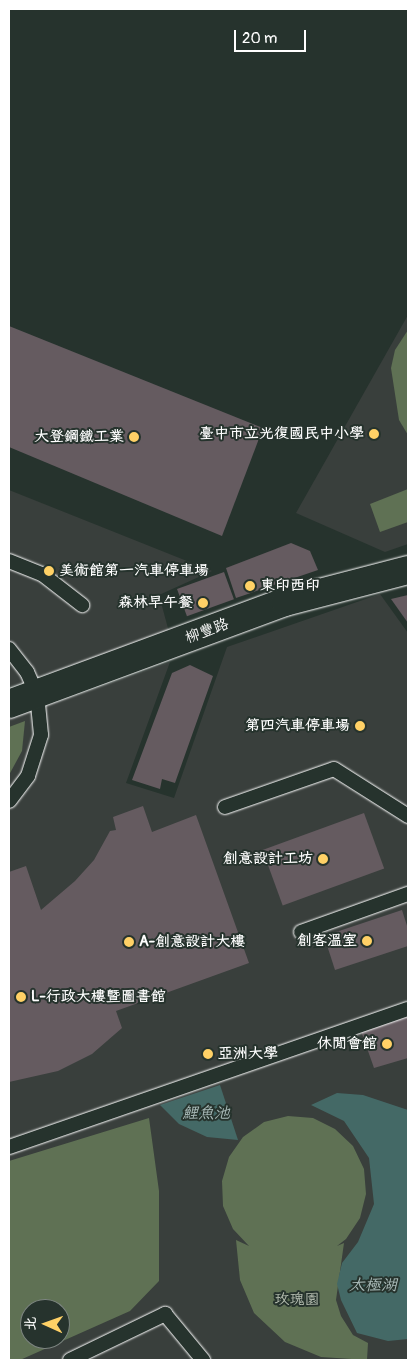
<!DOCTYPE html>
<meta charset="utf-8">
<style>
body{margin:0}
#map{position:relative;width:417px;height:1369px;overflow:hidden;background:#26332d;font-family:Pangolin,"LXGW WenKai TC",sans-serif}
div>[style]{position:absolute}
.built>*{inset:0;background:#393f3c}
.green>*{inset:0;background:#5f7154}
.water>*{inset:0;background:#446966}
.building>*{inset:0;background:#655b60;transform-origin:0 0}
.roads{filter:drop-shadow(0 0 1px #fff) drop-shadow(0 0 1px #fff)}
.service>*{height:14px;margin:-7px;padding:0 7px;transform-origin:7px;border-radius:7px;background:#26332d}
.tertiary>*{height:28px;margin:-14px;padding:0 14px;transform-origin:14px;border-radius:14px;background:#26332d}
.dots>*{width:14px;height:14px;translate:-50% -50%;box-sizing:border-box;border:2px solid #26332d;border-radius:50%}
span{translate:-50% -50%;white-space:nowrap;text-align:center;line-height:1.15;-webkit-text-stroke:4px #26332d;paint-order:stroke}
.poi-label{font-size:15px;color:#fff;font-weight:700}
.right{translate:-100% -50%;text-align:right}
.left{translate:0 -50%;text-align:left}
.street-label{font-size:15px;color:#fff}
.park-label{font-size:15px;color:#b7bfb2}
.water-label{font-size:16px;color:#abbcba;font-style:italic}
.frame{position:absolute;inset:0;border:10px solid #fff;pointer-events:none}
.north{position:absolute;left:20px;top:1299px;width:50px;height:50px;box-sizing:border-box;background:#26332d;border:1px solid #7d8581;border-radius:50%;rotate:272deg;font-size:14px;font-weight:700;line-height:20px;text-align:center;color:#fff}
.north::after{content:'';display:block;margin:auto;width:18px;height:22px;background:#ffd166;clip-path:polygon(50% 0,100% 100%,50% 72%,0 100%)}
.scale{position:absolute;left:234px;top:30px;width:72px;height:22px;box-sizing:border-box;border:2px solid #fff;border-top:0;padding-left:6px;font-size:15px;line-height:18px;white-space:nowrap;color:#fff;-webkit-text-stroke:4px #26332d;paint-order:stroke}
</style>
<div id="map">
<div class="built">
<div style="clip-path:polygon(408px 315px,408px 544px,385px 552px,296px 513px)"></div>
<div style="clip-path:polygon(9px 490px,212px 571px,159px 595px,169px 632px,9px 687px)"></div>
<div style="clip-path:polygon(evenodd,380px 594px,408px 633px,408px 1360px,9px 1360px,9px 719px,170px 662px,126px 783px,174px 798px,227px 647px,380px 594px,30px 1309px,60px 1309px,60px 1339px,30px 1339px,30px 1309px)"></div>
</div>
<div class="green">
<div style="clip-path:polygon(408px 330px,408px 435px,399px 420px,391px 368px,395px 350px)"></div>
<div style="clip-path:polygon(408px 489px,408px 522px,380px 532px,370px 504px)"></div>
<div style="clip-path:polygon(25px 721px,22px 751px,9px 775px,9px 727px)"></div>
<div style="clip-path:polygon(288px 1116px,313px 1118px,335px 1129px,353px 1146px,364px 1169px,366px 1194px,360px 1218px,346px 1239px,337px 1246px,344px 1243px,336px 1300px,341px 1316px,353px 1335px,368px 1343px,367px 1360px,321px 1357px,285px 1342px,254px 1313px,240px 1280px,236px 1240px,249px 1246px,233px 1229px,223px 1206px,222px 1181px,229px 1157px,243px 1137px,264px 1122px)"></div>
<div style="clip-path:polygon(evenodd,149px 1118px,159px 1191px,159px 1281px,130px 1311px,20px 1360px,9px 1360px,9px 1161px,149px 1118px,30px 1309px,60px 1309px,60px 1339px,30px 1339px,30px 1309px)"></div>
</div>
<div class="water">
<div style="clip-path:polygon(220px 1085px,238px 1140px,207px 1137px,179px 1124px,160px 1105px)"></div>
<div style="clip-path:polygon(337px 1093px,363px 1095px,408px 1110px,408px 1339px,388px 1341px,357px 1333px,341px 1300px,337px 1284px,342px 1263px,358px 1242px,374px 1204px,369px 1158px,344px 1121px,311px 1105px)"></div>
</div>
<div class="building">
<div style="clip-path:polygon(9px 326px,263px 428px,222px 536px,9px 447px)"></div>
<div style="clip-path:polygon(291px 543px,310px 551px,318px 570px,236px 598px,226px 568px)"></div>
<div style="left:224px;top:572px;width:29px;height:50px;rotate:70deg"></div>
<div style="clip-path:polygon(408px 595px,408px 623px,391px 599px)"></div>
<div style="clip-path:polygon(190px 665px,213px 676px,175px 783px,162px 779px,160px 789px,132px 780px,172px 673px)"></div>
<div style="clip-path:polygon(143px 806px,152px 832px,196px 815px,249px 963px,116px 1011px,122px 1028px,92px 1054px,58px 1071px,9px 1082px,9px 872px,26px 866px,41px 910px,75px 881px,94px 860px,110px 831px,116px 830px,113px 817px)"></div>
<div style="left:364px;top:813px;width:59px;height:108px;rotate:70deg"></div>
<div style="clip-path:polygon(402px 910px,408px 929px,408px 946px,335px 970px,324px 936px)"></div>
<div style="clip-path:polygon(408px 1016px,408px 1058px,374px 1068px,361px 1031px)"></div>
</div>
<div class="roads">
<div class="service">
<div style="left:9px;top:561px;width:35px;rotate:22deg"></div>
<div style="left:42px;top:574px;width:51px;rotate:37.8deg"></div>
<div style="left:9px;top:649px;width:29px;rotate:52deg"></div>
<div style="left:27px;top:672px;width:24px;rotate:66deg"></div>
<div style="left:37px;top:694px;width:41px;rotate:84.4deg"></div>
<div style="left:41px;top:735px;width:43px;rotate:107.6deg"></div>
<div style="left:28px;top:776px;width:31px;rotate:127deg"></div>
<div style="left:225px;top:807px;width:115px;rotate:-19.2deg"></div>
<div style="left:334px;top:769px;width:88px;rotate:32.4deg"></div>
<div style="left:301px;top:932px;width:114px;rotate:-19.6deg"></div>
<div style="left:9px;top:1147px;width:422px;rotate:-19.1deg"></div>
<div style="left:70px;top:1360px;width:106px;rotate:-25.8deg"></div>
<div style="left:165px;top:1314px;width:60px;rotate:50.4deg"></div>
</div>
<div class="tertiary">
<div style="left:9px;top:704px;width:294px;rotate:-20.3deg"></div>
<div style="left:285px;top:602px;width:127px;rotate:-14.6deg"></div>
</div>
</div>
<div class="dots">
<div style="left:374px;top:434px;background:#ffd166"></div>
<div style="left:134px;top:437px;background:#ffd166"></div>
<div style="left:49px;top:571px;background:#ffd166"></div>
<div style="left:250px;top:586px;background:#ffd166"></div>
<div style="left:203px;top:603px;background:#ffd166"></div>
<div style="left:360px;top:726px;background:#ffd166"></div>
<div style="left:323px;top:859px;background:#ffd166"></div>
<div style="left:367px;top:941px;background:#ffd166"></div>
<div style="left:129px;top:942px;background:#ffd166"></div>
<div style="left:21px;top:997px;background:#ffd166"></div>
<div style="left:387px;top:1044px;background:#ffd166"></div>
<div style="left:208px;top:1054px;background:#ffd166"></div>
</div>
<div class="poi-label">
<span class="right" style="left:364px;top:434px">臺中市立光復國民中小學</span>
<span class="right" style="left:124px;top:437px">大登鋼鐵工業</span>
<span class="left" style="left:59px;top:571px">美術館第一汽車停車場</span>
<span class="left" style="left:260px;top:586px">東印西印</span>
<span class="right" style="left:193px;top:603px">森林早午餐</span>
<span class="right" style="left:350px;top:726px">第四汽車停車場</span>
<span class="right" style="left:313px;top:859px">創意設計工坊</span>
<span class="right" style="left:357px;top:941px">創客溫室</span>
<span class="left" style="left:139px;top:942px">A-創意設計大樓</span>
<span class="left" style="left:31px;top:997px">L-行政大樓暨圖書館</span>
<span class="right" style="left:377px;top:1044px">休閒會館</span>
<span class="left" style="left:218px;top:1054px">亞洲大學</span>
</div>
<div class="street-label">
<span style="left:207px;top:631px;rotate:-20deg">柳豐路</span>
</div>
<div class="park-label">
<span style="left:297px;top:1300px">玫瑰園</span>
</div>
<div class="water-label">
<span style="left:206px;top:1113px">鯉魚池</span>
<span style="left:373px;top:1285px">太極湖</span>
</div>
<div class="frame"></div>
<div class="north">北</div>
<div class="scale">20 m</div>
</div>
